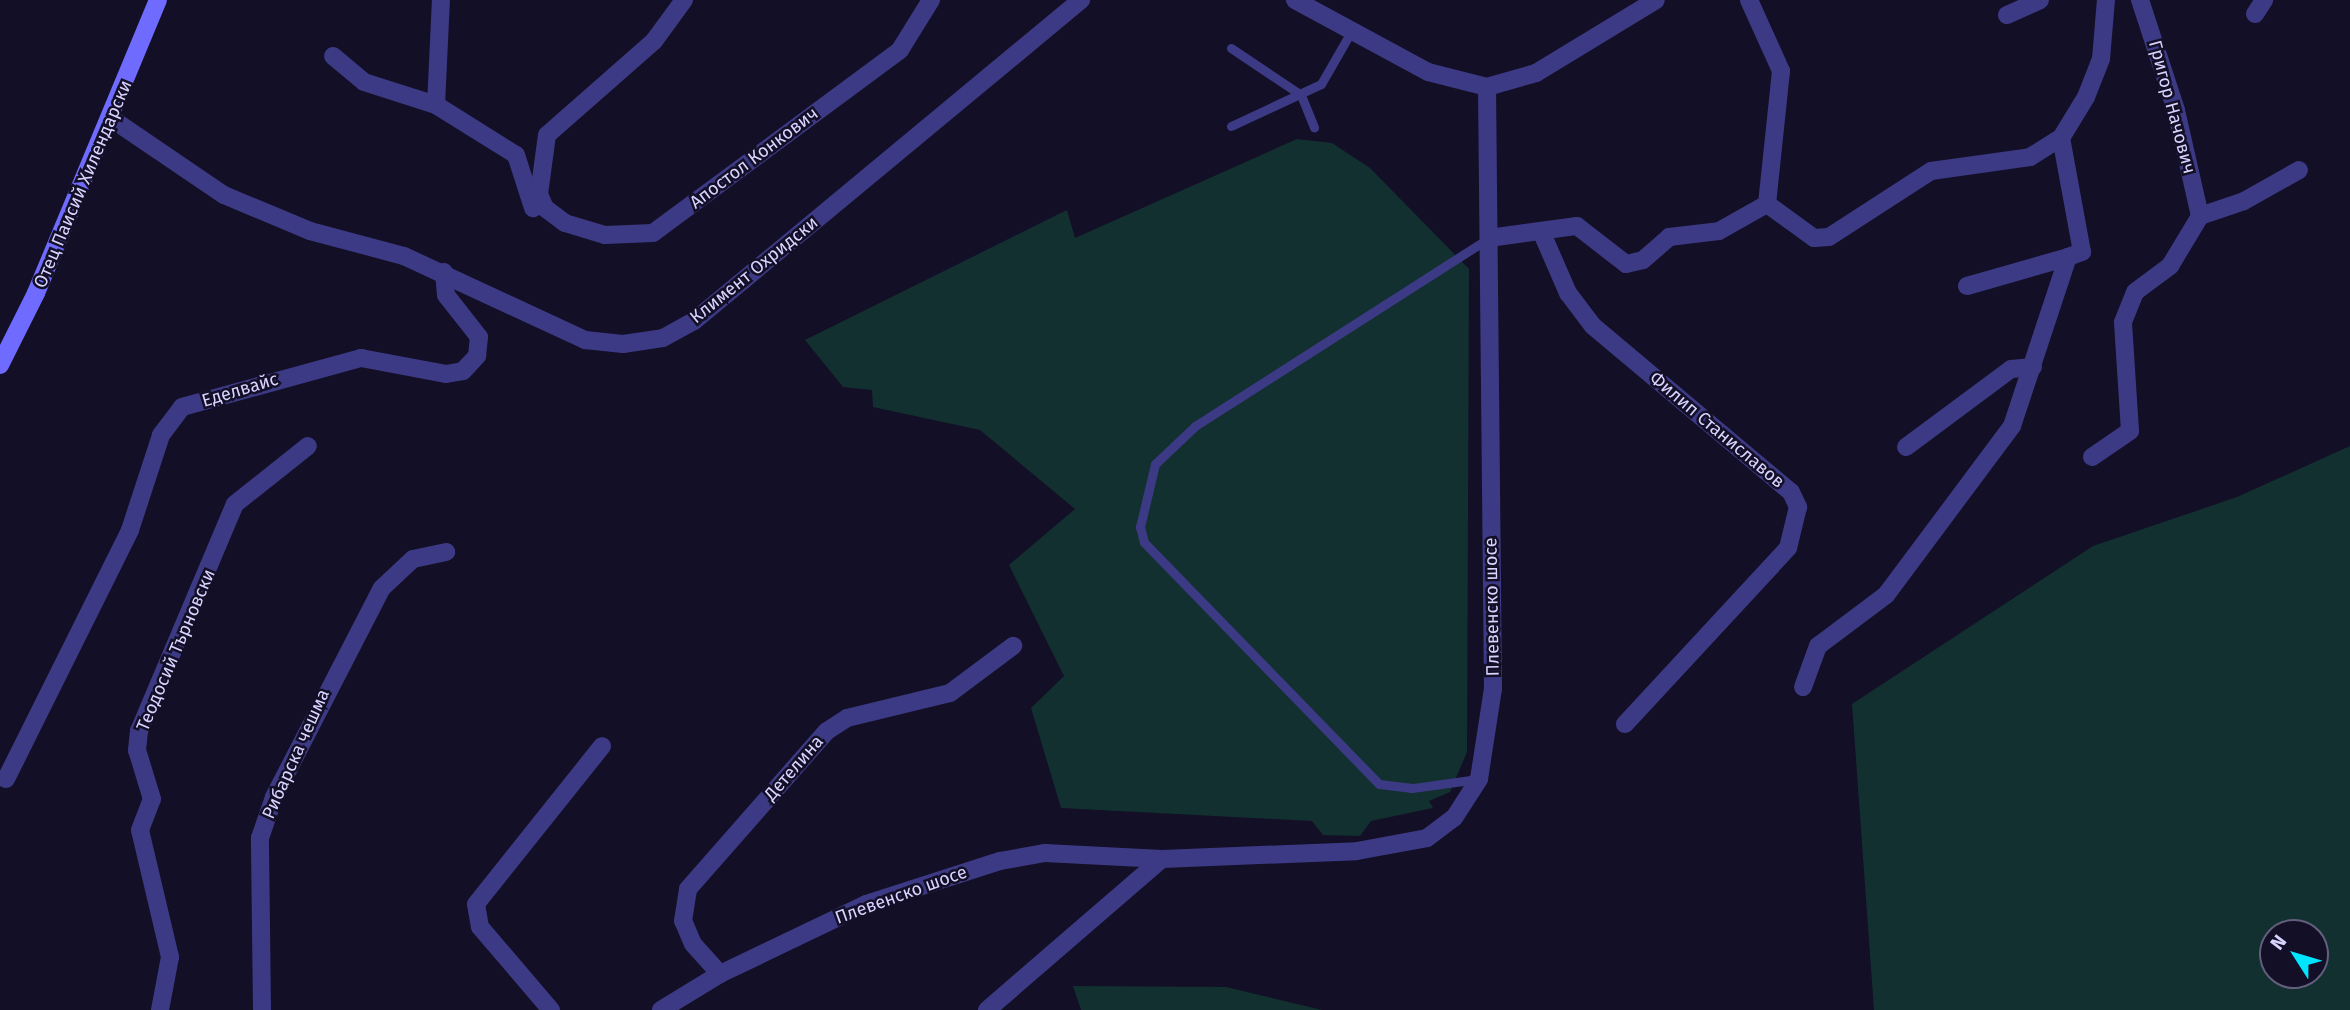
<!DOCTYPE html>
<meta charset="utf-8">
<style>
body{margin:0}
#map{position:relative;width:2350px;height:1010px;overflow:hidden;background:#130f26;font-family:"Fira Sans",sans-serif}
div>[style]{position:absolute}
.green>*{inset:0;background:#12302f}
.service>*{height:9px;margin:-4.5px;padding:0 4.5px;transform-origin:4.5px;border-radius:4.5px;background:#3d3a85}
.minor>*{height:18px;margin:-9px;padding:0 9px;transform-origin:9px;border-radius:9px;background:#3d3a85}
.tertiary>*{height:18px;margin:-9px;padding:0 9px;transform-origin:9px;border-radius:9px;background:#3d3a85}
.secondary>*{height:18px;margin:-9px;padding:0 9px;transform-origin:9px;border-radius:9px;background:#6f6bff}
span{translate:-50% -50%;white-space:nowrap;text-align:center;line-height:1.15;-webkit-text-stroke:5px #130f26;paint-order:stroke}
.street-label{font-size:18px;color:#d9d4ff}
.north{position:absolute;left:2259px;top:919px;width:70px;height:70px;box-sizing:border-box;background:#130f26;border:2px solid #625e7d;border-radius:50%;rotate:307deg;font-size:19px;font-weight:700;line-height:28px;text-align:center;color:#d9d4ff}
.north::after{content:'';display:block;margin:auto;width:24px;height:32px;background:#00e5ff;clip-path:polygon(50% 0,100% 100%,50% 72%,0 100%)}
</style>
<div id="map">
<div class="green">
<div style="clip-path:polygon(1297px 139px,1332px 143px,1370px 168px,1469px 269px,1467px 752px,1450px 792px,1429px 801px,1433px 808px,1371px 821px,1360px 836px,1323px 835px,1312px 821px,1061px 808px,1031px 708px,1064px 676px,1009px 565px,1075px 509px,980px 430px,873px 407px,872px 390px,843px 387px,805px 340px,1067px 210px,1075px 238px)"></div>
<div style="clip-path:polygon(evenodd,2350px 446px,2350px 1010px,1874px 1010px,1852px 704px,2093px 546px,2237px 497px,2350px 446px,2273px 933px,2315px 933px,2315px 975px,2273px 975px,2273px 933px)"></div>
<div style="clip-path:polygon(1073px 986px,1226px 987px,1322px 1010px,1081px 1010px)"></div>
</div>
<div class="service">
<div style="left:1231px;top:48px;width:84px;rotate:33.9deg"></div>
<div style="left:1301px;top:95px;width:35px;rotate:68deg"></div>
<div style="left:1231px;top:126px;width:99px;rotate:-25deg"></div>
<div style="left:1321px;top:84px;width:62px;rotate:-60.1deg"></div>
<div style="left:1478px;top:779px;width:67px;rotate:172.2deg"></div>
<div style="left:1412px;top:788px;width:33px;rotate:-173deg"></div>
<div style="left:1379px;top:784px;width:337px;rotate:-134.2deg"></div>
<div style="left:1144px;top:542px;width:16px;rotate:-105deg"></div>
<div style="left:1140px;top:527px;width:65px;rotate:-76.6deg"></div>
<div style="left:1155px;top:464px;width:55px;rotate:-43.5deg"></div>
<div style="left:1195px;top:426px;width:349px;rotate:-32.6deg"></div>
</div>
<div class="minor">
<div style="left:684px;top:0;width:51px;rotate:126.2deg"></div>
<div style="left:654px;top:41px;width:142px;rotate:138.7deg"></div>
<div style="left:547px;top:135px;width:60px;rotate:97.7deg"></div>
<div style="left:539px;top:194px;width:15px;rotate:67deg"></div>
<div style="left:545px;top:208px;width:25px;rotate:37deg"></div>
<div style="left:565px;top:223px;width:42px;rotate:16.7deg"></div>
<div style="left:605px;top:235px;width:48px;rotate:-2.4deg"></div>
<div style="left:653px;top:233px;width:307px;rotate:-36.5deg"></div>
<div style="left:900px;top:50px;width:59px;rotate:-58.2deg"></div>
<div style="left:1749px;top:0;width:78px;rotate:65.7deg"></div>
<div style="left:1781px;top:71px;width:134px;rotate:96deg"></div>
<div style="left:2255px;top:14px;width:17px;rotate:-57deg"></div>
<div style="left:2007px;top:15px;width:36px;rotate:-24deg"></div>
<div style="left:333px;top:56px;width:40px;rotate:40deg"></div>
<div style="left:364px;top:82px;width:76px;rotate:17.7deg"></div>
<div style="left:436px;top:105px;width:94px;rotate:32deg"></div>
<div style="left:516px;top:155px;width:56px;rotate:72.2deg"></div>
<div style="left:436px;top:105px;width:105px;rotate:-87.3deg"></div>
<div style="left:1767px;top:204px;width:58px;rotate:35.9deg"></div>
<div style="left:1814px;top:238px;width:15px;rotate:-4deg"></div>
<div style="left:1829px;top:237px;width:121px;rotate:-32.9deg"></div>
<div style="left:1931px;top:171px;width:100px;rotate:-8deg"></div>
<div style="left:2030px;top:157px;width:36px;rotate:-32deg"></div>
<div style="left:2061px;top:138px;width:48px;rotate:-58.6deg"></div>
<div style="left:2086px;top:97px;width:41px;rotate:-68.5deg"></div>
<div style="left:2101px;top:59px;width:59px;rotate:-85.2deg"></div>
<div style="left:2200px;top:216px;width:46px;rotate:-18.8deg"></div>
<div style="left:2244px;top:201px;width:63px;rotate:-29.4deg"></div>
<div style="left:1541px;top:231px;width:68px;rotate:66.5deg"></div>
<div style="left:1568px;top:293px;width:41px;rotate:52.9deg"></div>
<div style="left:1593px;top:326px;width:258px;rotate:40deg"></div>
<div style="left:1791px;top:492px;width:17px;rotate:65deg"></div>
<div style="left:1798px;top:507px;width:42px;rotate:103.7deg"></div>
<div style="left:1788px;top:548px;width:240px;rotate:132.8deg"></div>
<div style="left:1489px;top:238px;width:89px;rotate:-7.8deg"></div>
<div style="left:1577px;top:226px;width:62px;rotate:37.8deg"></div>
<div style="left:1626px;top:264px;width:17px;rotate:-13deg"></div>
<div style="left:1643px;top:260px;width:35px;rotate:-41deg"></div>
<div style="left:1669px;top:237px;width:50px;rotate:-6.8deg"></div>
<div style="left:1719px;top:231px;width:55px;rotate:-29.4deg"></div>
<div style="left:1967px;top:286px;width:105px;rotate:-16deg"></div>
<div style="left:1906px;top:447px;width:131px;rotate:-36.6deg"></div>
<div style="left:2011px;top:369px;width:22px;rotate:-5deg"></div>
<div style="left:2092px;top:457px;width:46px;rotate:-34.4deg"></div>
<div style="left:2130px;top:431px;width:109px;rotate:-93.7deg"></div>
<div style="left:2123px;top:322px;width:32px;rotate:-68deg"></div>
<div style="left:2135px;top:292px;width:44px;rotate:-36.6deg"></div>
<div style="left:2170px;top:266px;width:58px;rotate:-59deg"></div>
<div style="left:2200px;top:216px;width:109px;rotate:-102.8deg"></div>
<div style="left:2176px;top:110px;width:116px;rotate:-108.1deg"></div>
<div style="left:1803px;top:687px;width:44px;rotate:-69.9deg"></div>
<div style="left:1818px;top:646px;width:85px;rotate:-36.9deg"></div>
<div style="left:1886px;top:595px;width:211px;rotate:-53.3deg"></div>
<div style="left:2012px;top:426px;width:178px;rotate:-71.7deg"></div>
<div style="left:2068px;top:257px;width:15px;rotate:-20deg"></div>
<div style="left:2082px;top:252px;width:116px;rotate:-100.4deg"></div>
<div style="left:6px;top:779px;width:278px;rotate:-63.5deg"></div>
<div style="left:130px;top:530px;width:100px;rotate:-71.9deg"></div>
<div style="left:161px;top:435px;width:35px;rotate:-53deg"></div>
<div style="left:182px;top:407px;width:186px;rotate:-15.3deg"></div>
<div style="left:361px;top:358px;width:86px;rotate:10.7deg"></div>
<div style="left:446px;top:374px;width:17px;rotate:-10deg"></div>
<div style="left:463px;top:371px;width:21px;rotate:-47deg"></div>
<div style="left:477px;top:356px;width:19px;rotate:-84deg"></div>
<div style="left:479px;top:337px;width:53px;rotate:-128.2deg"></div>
<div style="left:446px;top:295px;width:23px;rotate:-95deg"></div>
<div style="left:720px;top:974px;width:40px;rotate:-132deg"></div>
<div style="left:693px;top:944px;width:25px;rotate:-113deg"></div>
<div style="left:683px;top:921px;width:32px;rotate:-81deg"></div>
<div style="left:688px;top:889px;width:210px;rotate:-48.7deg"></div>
<div style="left:827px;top:731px;width:24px;rotate:-33deg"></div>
<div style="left:847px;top:718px;width:106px;rotate:-13.6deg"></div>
<div style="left:950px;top:693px;width:79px;rotate:-36.7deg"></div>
<div style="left:160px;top:1010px;width:54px;rotate:-79.3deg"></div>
<div style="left:170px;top:957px;width:130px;rotate:-103.3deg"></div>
<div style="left:140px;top:830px;width:33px;rotate:-69deg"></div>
<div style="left:152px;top:799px;width:51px;rotate:-107deg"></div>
<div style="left:137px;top:750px;width:19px;rotate:-84deg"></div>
<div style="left:139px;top:731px;width:246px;rotate:-67.1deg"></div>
<div style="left:235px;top:504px;width:93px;rotate:-38.5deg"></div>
<div style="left:262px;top:1010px;width:172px;rotate:-90.7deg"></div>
<div style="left:260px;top:838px;width:43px;rotate:-71.1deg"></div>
<div style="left:274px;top:797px;width:235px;rotate:-62.7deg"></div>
<div style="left:382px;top:588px;width:42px;rotate:-43.1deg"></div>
<div style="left:413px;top:559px;width:34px;rotate:-12deg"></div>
<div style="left:551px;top:1010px;width:109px;rotate:-130.5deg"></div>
<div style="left:480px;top:927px;width:23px;rotate:-100deg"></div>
<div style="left:476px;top:904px;width:202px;rotate:-51.4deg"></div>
<div style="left:661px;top:1010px;width:69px;rotate:-31.4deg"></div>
<div style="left:720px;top:974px;width:162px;rotate:-25.6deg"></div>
<div style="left:866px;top:904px;width:141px;rotate:-17.8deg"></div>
<div style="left:1000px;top:861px;width:46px;rotate:-10.1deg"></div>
<div style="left:1045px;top:853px;width:117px;rotate:2.9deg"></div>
<div style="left:1162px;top:859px;width:195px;rotate:-2.3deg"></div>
<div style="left:1357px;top:851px;width:71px;rotate:-10.5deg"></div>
<div style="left:1427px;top:838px;width:34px;rotate:-37deg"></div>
<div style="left:1454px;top:818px;width:46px;rotate:-57.3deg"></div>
<div style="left:1479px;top:779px;width:91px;rotate:-81.2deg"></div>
<div style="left:1493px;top:689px;width:602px;rotate:-90.57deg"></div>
<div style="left:987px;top:1010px;width:231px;rotate:-40.8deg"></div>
</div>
<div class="tertiary">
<div style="left:1295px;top:0;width:151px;rotate:28.4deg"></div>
<div style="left:1428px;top:72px;width:61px;rotate:14.3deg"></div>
<div style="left:1487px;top:87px;width:51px;rotate:-15.9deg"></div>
<div style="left:1536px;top:73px;width:140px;rotate:-31.3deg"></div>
<div style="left:112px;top:119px;width:135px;rotate:34.2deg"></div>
<div style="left:224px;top:195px;width:93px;rotate:22.7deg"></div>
<div style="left:310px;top:231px;width:97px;rotate:14.9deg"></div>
<div style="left:404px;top:256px;width:200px;rotate:24.9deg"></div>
<div style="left:585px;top:340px;width:38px;rotate:6deg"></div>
<div style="left:623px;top:344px;width:40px;rotate:-8.5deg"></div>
<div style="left:663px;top:338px;width:35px;rotate:-29deg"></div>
<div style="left:694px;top:321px;width:503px;rotate:-39.67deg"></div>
</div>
<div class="secondary">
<div style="left:0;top:365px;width:80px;rotate:-63.4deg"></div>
<div style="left:36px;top:293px;width:317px;rotate:-67.4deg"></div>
</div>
<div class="street-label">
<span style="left:2172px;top:107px;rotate:75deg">Григор Начович</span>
<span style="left:754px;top:158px;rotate:-37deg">Апостол Конкович</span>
<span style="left:83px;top:184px;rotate:-67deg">Отец Паисий Хилендарски</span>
<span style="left:754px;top:270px;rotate:-39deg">Климент Охридски</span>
<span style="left:240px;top:390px;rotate:-17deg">Еделвайс</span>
<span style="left:1717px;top:430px;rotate:40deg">Филип Станиславов</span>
<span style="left:1492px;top:607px;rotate:-91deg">Плевенско шосе</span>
<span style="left:176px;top:650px;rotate:-67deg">Теодосий Търновски</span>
<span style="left:296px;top:754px;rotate:-66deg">Рибарска чешма</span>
<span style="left:794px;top:768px;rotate:-49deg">Детелина</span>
<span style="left:901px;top:895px;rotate:-20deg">Плевенско шосе</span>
</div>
<div class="north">N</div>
</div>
